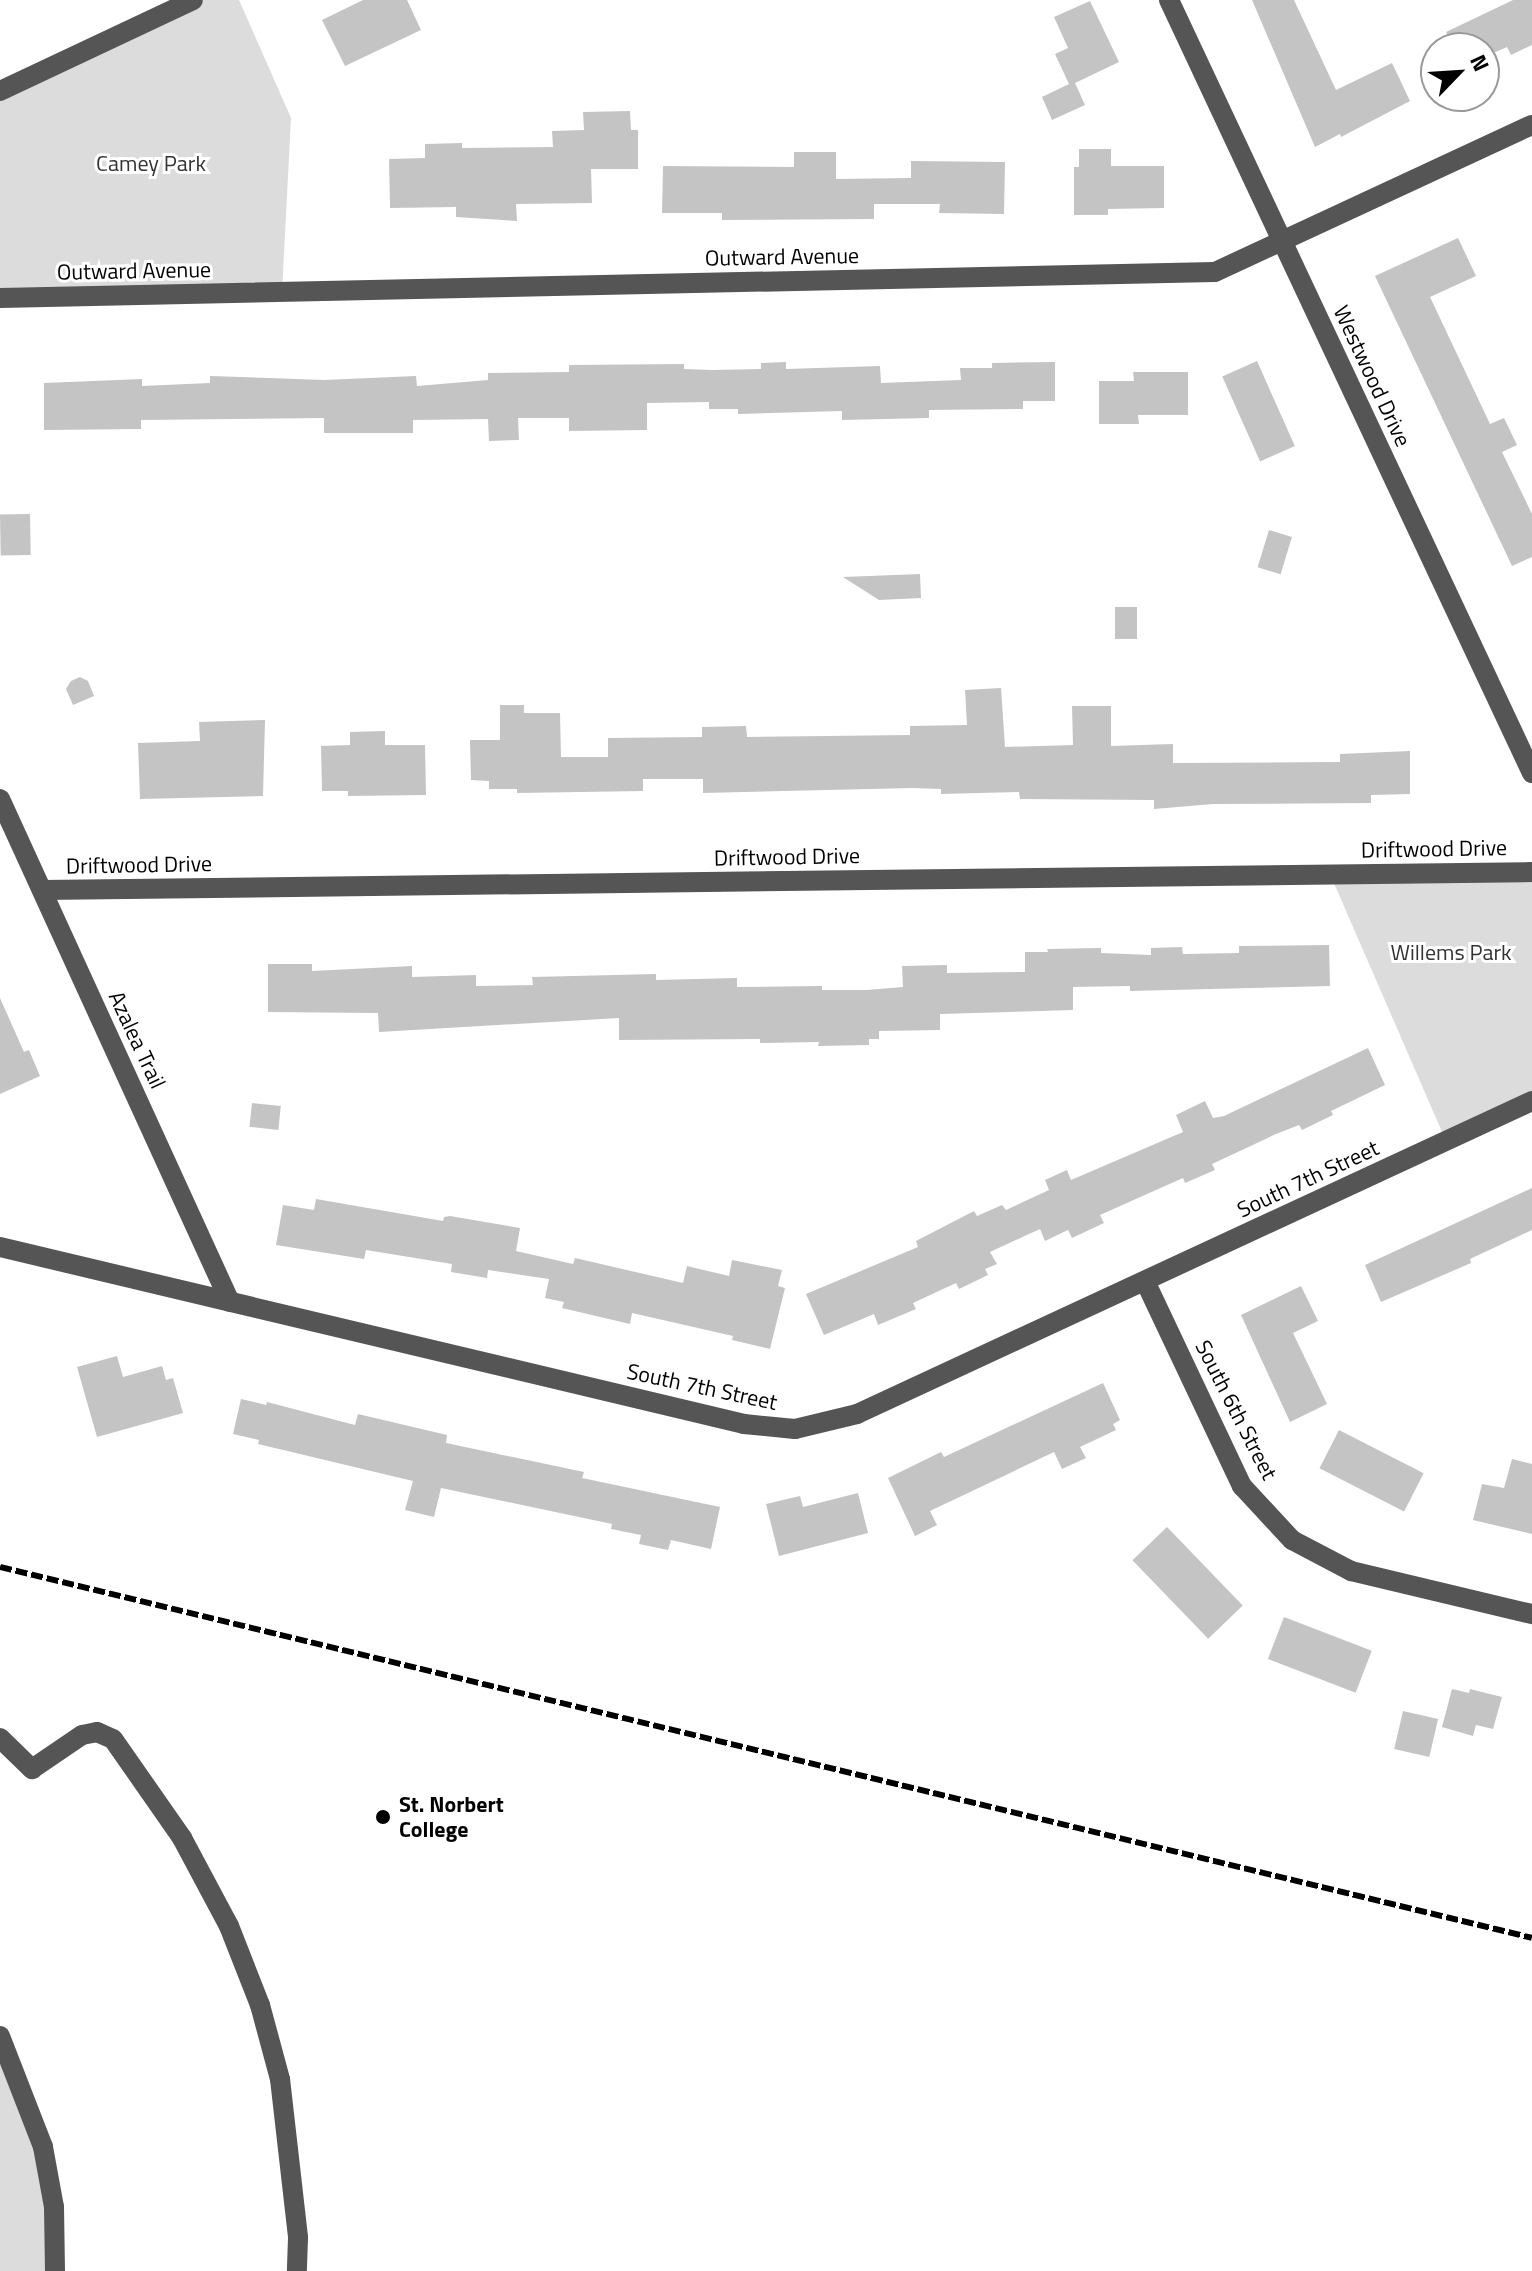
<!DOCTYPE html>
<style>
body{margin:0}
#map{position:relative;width:1532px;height:2271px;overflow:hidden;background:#fff;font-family:"Titillium Web",sans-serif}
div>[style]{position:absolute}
.green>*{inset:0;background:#dcdcdc}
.building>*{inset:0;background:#c4c4c4;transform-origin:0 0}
.minor>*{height:20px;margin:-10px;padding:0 10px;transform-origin:10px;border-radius:10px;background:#555}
.rail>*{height:6px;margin-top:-3px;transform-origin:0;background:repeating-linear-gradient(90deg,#000 0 12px,transparent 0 16px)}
.dots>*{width:22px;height:22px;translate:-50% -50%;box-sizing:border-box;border:4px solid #fff;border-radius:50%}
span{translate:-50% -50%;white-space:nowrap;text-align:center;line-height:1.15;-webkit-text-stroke:6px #fff;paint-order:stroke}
.park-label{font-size:22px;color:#333}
.street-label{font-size:22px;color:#000}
.poi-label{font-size:22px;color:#000;font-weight:700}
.left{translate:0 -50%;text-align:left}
.north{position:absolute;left:1420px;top:32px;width:80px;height:80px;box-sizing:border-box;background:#fff;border:2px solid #999;border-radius:50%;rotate:65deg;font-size:22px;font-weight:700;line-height:32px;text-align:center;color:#000}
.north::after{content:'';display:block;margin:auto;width:28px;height:36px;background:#000;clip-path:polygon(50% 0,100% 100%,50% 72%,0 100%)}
</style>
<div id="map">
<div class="green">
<div style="clip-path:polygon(193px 0,239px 0,291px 118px,282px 292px,0 298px,0 91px)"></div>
<div style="clip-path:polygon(1532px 872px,1532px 1101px,1446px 1141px,1330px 874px)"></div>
<div style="clip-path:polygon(0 2037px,47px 2171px,53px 2271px,0 2271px)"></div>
</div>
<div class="building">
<div style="clip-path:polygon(363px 0,407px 0,421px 30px,345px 66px,322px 20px)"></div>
<div style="clip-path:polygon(1252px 0,1294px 0,1336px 90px,1392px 63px,1410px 101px,1341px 137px,1340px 134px,1315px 147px)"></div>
<div style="clip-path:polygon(1513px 0,1532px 0,1532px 45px,1511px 55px,1507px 47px,1484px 57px,1484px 48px,1454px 48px,1446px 32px)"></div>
<div style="clip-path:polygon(1090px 1px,1119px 62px,1075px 83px,1085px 105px,1052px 120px,1042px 97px,1069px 84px,1055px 54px,1068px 48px,1054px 17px)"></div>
<div style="clip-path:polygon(630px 111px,631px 130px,638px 130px,638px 169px,591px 169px,592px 203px,516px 204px,517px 221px,456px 217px,456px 207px,390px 208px,389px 159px,425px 158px,425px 144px,462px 143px,462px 148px,553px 147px,552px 131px,584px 130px,583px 112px)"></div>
<div style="clip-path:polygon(1079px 149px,1111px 149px,1111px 166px,1164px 166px,1164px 208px,1108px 209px,1108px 215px,1074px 215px,1074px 167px,1079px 167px)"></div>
<div style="clip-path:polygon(794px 152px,836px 152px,836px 179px,911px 178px,911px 161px,1005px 162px,1004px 214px,939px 213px,940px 204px,874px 204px,874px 219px,722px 220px,722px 213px,662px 213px,663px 166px,794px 167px)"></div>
<div style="clip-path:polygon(1458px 238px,1476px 276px,1430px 297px,1490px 424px,1504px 418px,1517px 445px,1502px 452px,1532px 514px,1532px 557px,1512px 566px,1375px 276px)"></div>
<div style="left:1257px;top:361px;width:93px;height:38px;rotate:66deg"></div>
<div style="clip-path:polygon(786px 362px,786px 369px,880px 366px,881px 383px,961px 380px,960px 368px,992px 368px,992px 363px,1055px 362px,1055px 401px,1023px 401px,1023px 409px,929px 410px,929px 418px,842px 420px,842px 411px,738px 414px,738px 409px,709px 409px,709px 402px,647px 403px,647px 430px,569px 431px,569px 418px,518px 418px,519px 440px,489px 441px,488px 419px,413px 420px,413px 433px,324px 433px,324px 418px,141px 420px,141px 429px,44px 430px,44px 383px,142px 379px,142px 386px,210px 383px,210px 376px,324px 380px,416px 376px,417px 386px,488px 380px,488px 373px,569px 372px,569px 365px,684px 364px,684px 369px,712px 370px,761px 369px,761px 363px)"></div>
<div style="clip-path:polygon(1133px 372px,1188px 372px,1188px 415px,1138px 415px,1139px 424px,1099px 424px,1099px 381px,1134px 381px)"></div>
<div style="left:30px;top:514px;width:41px;height:30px;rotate:89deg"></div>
<div style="left:1269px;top:530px;width:24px;height:39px;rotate:17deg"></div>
<div style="clip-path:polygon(920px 574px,921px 598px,879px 600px,843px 577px)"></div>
<div style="left:1115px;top:607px;width:22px;height:32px"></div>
<div style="clip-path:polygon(80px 677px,88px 681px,94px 696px,73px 705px,66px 689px,71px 681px)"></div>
<div style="clip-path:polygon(1001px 688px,1005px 747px,1073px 745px,1072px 706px,1111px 706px,1111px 746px,1173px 744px,1173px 763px,1340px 762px,1340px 754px,1410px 751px,1410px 794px,1371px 795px,1371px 803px,1213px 804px,1154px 809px,1154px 800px,1020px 799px,1019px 792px,941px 794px,941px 789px,913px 788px,703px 793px,703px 779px,643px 779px,643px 791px,517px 793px,517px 789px,489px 789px,489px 781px,471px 780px,470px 740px,500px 740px,500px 705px,524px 705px,524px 713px,560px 713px,561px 757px,608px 757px,608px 738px,702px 737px,702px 727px,746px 726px,747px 737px,910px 735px,910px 726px,967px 725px,965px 690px)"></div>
<div style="clip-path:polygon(265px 720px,263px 796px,140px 799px,138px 743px,200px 741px,199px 722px)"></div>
<div style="clip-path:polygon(385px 731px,385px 745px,425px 745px,426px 795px,348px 796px,348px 791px,322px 791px,321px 746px,350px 745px,350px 732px)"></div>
<div style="clip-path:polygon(1329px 945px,1330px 986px,1130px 991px,1130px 986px,1073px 987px,1073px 1010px,940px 1014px,940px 1030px,879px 1031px,879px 1039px,869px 1039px,869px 1045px,818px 1046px,819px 1042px,760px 1043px,760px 1039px,619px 1040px,619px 1018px,379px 1032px,378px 1013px,268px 1012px,268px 964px,312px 964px,312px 971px,412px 966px,412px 977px,476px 975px,476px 986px,533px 985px,532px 977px,656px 974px,656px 980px,737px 978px,737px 987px,822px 986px,822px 990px,867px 990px,903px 987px,902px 966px,947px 965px,947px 973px,1025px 972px,1025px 952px,1048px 952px,1047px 949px,1101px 948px,1101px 953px,1151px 955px,1151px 948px,1182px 947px,1183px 954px,1239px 953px,1239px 946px)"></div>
<div style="clip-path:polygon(0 998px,24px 1052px,29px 1050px,40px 1076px,0 1094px)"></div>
<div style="clip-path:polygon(1368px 1048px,1385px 1085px,1331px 1111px,1333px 1115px,1302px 1130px,1299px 1125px,1276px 1134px,1212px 1164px,1215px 1170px,1185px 1183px,1183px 1178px,1100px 1215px,1104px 1223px,1072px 1238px,1068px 1230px,1045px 1241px,1040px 1229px,990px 1252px,997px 1264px,985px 1269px,988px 1275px,959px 1289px,956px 1283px,913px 1303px,916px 1309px,878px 1325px,874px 1314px,824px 1335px,806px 1294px,918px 1247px,916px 1241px,974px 1211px,977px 1216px,1002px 1205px,1006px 1210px,1049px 1190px,1045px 1180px,1067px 1170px,1071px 1180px,1183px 1132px,1176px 1115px,1205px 1101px,1213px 1118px,1224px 1116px)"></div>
<div style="left:252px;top:1103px;width:29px;height:24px;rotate:6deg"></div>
<div style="clip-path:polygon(1532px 1188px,1532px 1230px,1470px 1259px,1471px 1263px,1381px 1302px,1365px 1265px)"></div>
<div style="clip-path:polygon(316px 1199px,443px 1221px,444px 1217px,450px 1216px,520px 1228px,516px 1251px,573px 1264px,575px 1258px,683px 1283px,687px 1266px,729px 1276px,732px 1260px,782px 1270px,778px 1286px,785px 1288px,770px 1349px,732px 1340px,733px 1336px,632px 1313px,630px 1324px,562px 1308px,564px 1302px,545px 1298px,549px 1279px,488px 1270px,487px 1278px,451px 1272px,452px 1264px,366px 1250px,364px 1259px,276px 1245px,283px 1205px,314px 1210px)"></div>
<div style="clip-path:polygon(1301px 1286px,1318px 1321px,1293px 1333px,1327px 1404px,1290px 1422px,1241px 1315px)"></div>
<div style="clip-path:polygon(117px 1356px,123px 1377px,162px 1366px,166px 1380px,173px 1378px,183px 1413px,97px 1437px,77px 1367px)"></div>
<div style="clip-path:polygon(1103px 1383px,1120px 1420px,1113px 1424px,1116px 1430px,1080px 1447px,1086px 1458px,1062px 1469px,1054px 1452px,930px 1511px,937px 1525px,915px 1536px,888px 1478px,941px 1452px,944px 1457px)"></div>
<div style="clip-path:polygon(241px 1399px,266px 1405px,267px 1402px,355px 1425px,358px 1414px,447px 1435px,446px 1443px,584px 1472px,582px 1478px,720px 1507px,711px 1549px,671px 1540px,668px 1550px,639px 1544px,641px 1535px,611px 1529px,612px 1524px,441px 1488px,434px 1517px,405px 1510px,413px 1481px,258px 1444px,259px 1440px,233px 1434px)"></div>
<div style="left:1339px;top:1430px;width:95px;height:43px;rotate:27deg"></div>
<div style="clip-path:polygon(1512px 1459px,1532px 1464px,1532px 1534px,1473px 1520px,1482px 1484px,1504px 1488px)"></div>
<div style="clip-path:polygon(858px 1493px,868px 1533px,779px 1556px,766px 1504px,800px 1496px,803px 1507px)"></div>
<div style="left:1167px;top:1527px;width:109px;height:48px;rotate:46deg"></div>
<div style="left:1284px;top:1617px;width:94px;height:45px;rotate:21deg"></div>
<div style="clip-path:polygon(1452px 1689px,1469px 1693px,1470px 1689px,1502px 1697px,1493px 1729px,1476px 1725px,1473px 1736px,1442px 1727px)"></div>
<div style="left:1403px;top:1711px;width:36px;height:39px;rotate:13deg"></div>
</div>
<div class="minor">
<div style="left:1169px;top:0;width:854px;rotate:64.85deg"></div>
<div style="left:0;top:91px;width:213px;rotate:-25.2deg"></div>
<div style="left:0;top:298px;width:1215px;rotate:-1.23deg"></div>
<div style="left:1215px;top:272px;width:349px;rotate:-24.9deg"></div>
<div style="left:0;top:799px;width:553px;rotate:65.43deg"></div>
<div style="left:42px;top:890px;width:1490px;rotate:-0.69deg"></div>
<div style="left:0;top:1247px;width:765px;rotate:13.38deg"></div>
<div style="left:744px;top:1424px;width:51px;rotate:5.6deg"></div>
<div style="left:795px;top:1429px;width:64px;rotate:-13.6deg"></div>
<div style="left:857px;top:1414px;width:744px;rotate:-24.88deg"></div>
<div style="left:1145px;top:1281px;width:227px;rotate:64.7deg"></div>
<div style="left:1242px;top:1486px;width:74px;rotate:47.2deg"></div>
<div style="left:1292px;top:1540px;width:67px;rotate:27.7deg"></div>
<div style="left:1351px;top:1571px;width:186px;rotate:13.4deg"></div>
<div style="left:0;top:1738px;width:45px;rotate:44.1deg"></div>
<div style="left:32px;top:1769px;width:60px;rotate:-34.2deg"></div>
<div style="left:82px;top:1735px;width:15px;rotate:-11deg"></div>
<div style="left:97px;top:1732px;width:17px;rotate:24deg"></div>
<div style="left:113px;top:1739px;width:121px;rotate:55.1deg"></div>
<div style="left:182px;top:1838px;width:100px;rotate:61.9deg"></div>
<div style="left:229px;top:1926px;width:85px;rotate:68.6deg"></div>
<div style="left:260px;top:2005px;width:77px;rotate:74.9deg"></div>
<div style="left:280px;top:2079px;width:160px;rotate:83.5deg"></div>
<div style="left:298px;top:2238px;width:33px;rotate:92deg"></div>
<div style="left:0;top:2036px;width:119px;rotate:68.8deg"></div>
<div style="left:43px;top:2147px;width:61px;rotate:79.6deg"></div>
<div style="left:54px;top:2207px;width:64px;rotate:89.1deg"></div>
</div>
<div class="rail">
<div style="left:0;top:1567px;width:1576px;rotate:13.61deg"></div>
</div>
<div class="dots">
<div style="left:383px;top:1817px;background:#000"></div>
</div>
<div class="park-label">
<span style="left:151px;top:164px">Camey Park</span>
<span style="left:1451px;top:953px">Willems Park</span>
</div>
<div class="street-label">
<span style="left:782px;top:257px;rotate:-1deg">Outward Avenue</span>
<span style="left:134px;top:271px;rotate:-1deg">Outward Avenue</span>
<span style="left:1372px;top:376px;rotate:65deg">Westwood Drive</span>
<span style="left:1434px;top:849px;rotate:-1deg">Driftwood Drive</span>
<span style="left:787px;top:857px;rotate:-1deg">Driftwood Drive</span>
<span style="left:139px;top:865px;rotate:-1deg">Driftwood Drive</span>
<span style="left:137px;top:1040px;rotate:65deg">Azalea Trail</span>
<span style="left:1308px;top:1179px;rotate:-25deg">South 7th Street</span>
<span style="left:702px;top:1387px;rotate:12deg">South 7th Street</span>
<span style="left:1236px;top:1410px;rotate:63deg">South 6th Street</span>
</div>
<div class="poi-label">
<span class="left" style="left:399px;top:1817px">St. Norbert<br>College</span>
</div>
<div class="north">N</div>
</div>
